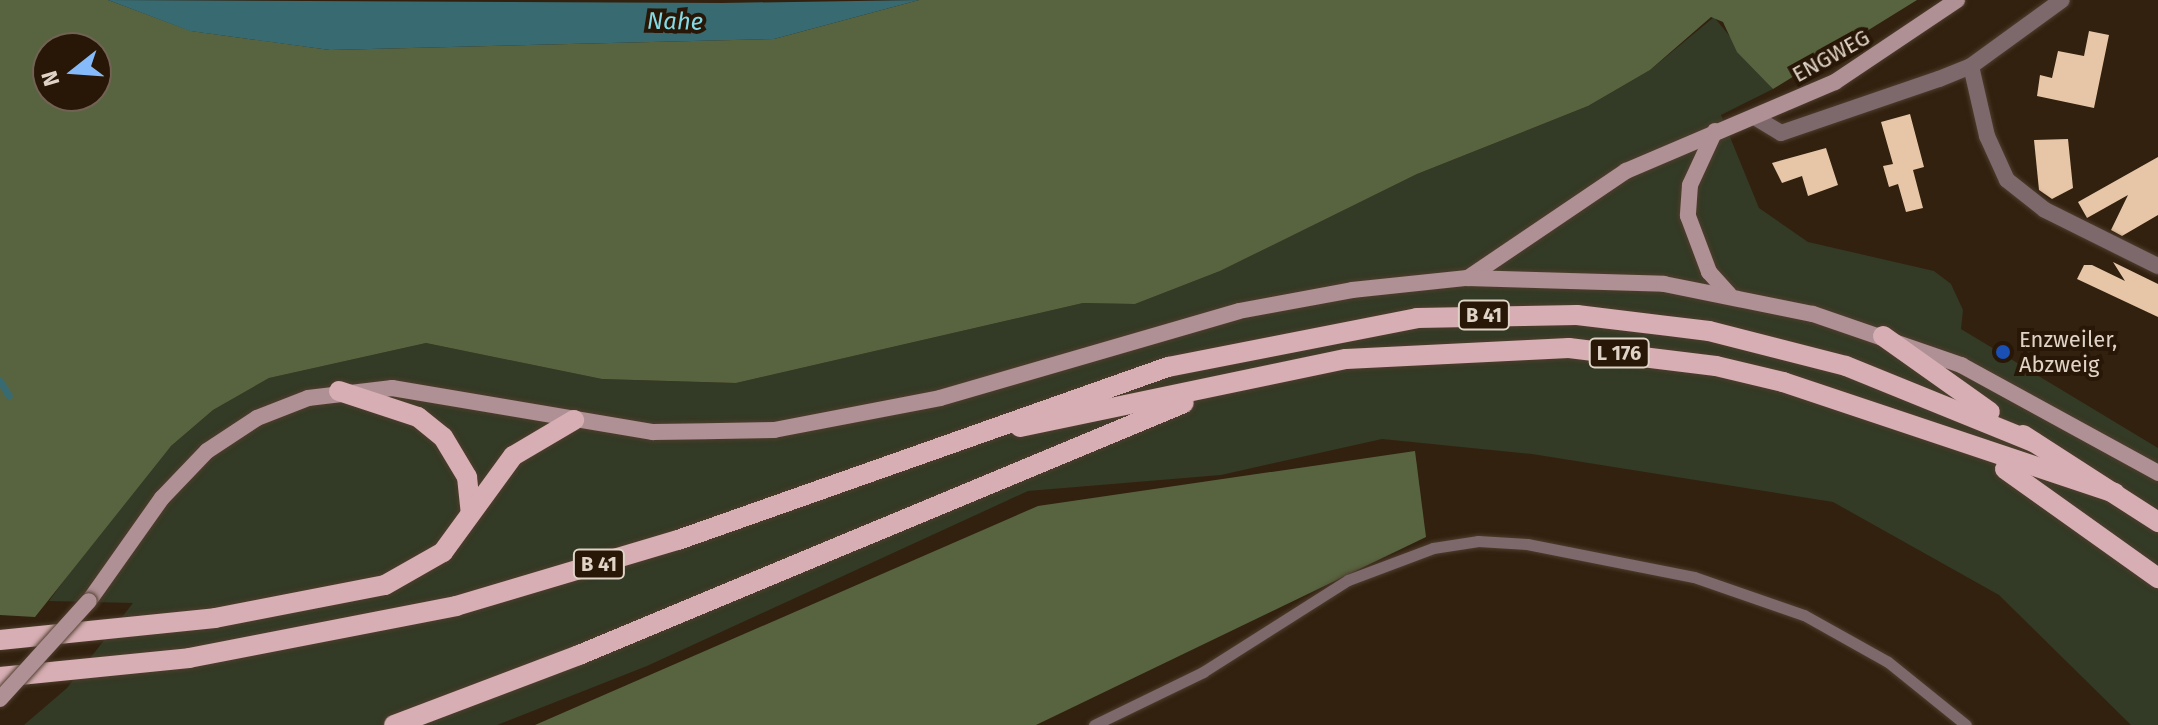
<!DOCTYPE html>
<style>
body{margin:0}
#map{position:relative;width:2158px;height:725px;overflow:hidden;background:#32210f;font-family:"Fira Sans",sans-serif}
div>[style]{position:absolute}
.green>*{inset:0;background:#333a25}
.forest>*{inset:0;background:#586440}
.water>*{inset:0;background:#386b71}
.stream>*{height:7px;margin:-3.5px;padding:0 3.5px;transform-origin:3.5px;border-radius:3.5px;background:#386b71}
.building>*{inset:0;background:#e7c6a7}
.roads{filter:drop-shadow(0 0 2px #4e3d2d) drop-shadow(0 0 2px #4e3d2d)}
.lane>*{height:11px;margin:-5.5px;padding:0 5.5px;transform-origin:5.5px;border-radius:5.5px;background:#7d696c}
.street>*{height:16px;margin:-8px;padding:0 8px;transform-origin:8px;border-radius:8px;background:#7d696c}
.secondary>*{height:16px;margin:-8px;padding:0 8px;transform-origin:8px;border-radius:8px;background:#af9094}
.primary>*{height:20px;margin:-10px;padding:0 10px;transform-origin:10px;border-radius:10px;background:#d6aeb3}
.bridges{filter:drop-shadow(0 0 2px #4e3d2d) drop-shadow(0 0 2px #4e3d2d)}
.secondary-bridge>*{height:16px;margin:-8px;padding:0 8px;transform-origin:8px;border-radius:8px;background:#af9094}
.dots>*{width:22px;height:22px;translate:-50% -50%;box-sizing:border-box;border:4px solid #281706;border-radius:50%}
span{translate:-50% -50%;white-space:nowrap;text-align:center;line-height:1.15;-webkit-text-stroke:8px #281706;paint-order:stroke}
.shield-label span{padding:2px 6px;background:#281706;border:2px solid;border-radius:6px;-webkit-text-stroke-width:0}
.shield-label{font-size:20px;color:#dfd3c8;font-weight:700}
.street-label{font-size:22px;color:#dfd3c8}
.poi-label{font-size:22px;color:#dfd3c8}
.left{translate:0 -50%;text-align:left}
.water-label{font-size:24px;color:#83dae4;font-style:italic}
.north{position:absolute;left:32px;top:32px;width:80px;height:80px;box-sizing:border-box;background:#281706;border:2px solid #716254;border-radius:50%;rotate:253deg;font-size:22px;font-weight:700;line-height:32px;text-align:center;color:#dfd3c8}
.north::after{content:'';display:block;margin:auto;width:28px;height:36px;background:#86bbfb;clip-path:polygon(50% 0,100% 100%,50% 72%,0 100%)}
</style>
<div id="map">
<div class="green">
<div style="clip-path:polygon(1714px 17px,1773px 89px,1721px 115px,1759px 208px,1808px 242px,1934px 271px,1951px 284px,1963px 310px,1961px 329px,2158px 448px,2158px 725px,2131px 725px,1999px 595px,1833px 502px,1532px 454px,1382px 439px,1221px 475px,1028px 491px,647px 666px,497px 725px,24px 725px,67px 688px,133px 603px,49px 601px,133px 486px,171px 446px,213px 410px,269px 378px,426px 343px,602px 379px,736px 383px,1083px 303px,1135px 304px,1220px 271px,1417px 174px,1588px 106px,1650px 70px)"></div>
</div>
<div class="forest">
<div style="clip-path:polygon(evenodd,0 0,108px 0,191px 31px,330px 50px,774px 39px,919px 0,1917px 0,1773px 89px,1737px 52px,1723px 22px,1711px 17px,1650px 70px,1588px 106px,1417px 174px,1220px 271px,1135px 304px,1083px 303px,736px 383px,602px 379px,426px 343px,269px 378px,213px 410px,171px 446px,35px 617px,0 615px,0 0,48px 48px,96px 48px,96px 96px,48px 96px,48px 48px)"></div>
<div style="clip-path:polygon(1415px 451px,1426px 537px,1036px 725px,535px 725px,1038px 506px)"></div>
</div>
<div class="water">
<div style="clip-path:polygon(108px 0,721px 3px,919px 0,774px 39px,330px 50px,190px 31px)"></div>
</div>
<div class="stream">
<div style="left:0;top:381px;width:17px;rotate:59deg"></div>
</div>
<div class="building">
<div style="clip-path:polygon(2089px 31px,2109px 35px,2094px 108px,2037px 96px,2040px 75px,2052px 78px,2058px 51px,2084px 56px)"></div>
<div style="clip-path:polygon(1910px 114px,1924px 167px,1913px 170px,1923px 208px,1906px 212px,1898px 184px,1889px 187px,1883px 166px,1893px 164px,1881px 122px)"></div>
<div style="clip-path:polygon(2068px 139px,2073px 188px,2052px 199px,2039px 190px,2034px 140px)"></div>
<div style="clip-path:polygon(1826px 148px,1838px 185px,1808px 196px,1802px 176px,1782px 183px,1772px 163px)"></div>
<div style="clip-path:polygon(2158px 157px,2158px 215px,2122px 236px,2111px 230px,2128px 195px,2087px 218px,2078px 202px)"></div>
<div style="clip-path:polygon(2113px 262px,2158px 284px,2158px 317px,2077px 279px,2084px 265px,2092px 265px,2125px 281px)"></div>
</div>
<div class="roads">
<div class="lane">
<div style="left:1094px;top:725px;width:121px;rotate:-25.9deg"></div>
<div style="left:1203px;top:672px;width:172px;rotate:-32.4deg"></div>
<div style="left:1348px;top:580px;width:91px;rotate:-20.6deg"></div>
<div style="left:1433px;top:548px;width:46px;rotate:-8.8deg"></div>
<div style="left:1478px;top:541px;width:49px;rotate:3.5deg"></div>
<div style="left:1527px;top:544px;width:170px;rotate:11.2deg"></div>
<div style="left:1694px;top:577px;width:116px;rotate:19.1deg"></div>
<div style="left:1804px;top:615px;width:96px;rotate:29.2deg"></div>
<div style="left:1888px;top:662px;width:100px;rotate:38.9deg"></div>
</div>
<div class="street">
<div style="left:1971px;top:66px;width:72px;rotate:77.1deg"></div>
<div style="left:1987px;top:136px;width:48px;rotate:65.6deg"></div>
<div style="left:2007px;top:180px;width:48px;rotate:38.3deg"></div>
<div style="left:2045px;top:210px;width:126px;rotate:26.4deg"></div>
<div style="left:1756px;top:118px;width:29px;rotate:31deg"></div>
<div style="left:1781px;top:133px;width:167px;rotate:-18.9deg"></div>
<div style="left:1939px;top:79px;width:35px;rotate:-22deg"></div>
<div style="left:1971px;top:66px;width:112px;rotate:-36deg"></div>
</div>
<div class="secondary">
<div style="left:1715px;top:131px;width:60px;rotate:114.8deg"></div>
<div style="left:1690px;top:185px;width:31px;rotate:94deg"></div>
<div style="left:1688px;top:216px;width:60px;rotate:69.4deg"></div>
<div style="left:1709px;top:272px;width:30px;rotate:48deg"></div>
<div style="left:1468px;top:278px;width:191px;rotate:-34.1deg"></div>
<div style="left:1626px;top:171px;width:227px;rotate:-23.1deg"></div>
<div style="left:1835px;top:82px;width:147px;rotate:-33.9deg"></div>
<div style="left:89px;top:601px;width:126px;rotate:-54.7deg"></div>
<div style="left:162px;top:498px;width:65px;rotate:-46.2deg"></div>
<div style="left:207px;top:451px;width:60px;rotate:-33.4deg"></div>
<div style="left:257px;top:418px;width:55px;rotate:-21.4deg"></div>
<div style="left:308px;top:398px;width:85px;rotate:-6.8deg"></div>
<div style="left:392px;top:388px;width:265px;rotate:9.6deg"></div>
<div style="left:653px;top:432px;width:121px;rotate:-0.9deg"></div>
<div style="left:774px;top:430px;width:169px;rotate:-10.9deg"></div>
<div style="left:940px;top:398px;width:311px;rotate:-16.2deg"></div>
<div style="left:1239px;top:311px;width:115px;rotate:-10.5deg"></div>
<div style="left:1352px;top:290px;width:116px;rotate:-6deg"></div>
<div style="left:1467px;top:278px;width:197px;rotate:1.7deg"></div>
<div style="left:1664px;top:284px;width:152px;rotate:11.4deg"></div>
<div style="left:1813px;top:314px;width:157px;rotate:19deg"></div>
<div style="left:1961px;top:365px;width:225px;rotate:28.7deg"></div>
</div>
<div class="primary">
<div style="left:1883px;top:336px;width:131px;rotate:35.4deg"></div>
<div style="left:339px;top:391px;width:83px;rotate:18.2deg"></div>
<div style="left:418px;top:417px;width:32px;rotate:39deg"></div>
<div style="left:443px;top:437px;width:47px;rotate:59deg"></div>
<div style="left:467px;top:477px;width:36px;rotate:84deg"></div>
<div style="left:1020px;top:427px;width:333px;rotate:-11.8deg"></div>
<div style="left:1346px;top:359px;width:223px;rotate:-2.8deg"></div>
<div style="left:1569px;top:348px;width:148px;rotate:7deg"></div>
<div style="left:1716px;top:366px;width:69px;rotate:13.4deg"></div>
<div style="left:1783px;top:382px;width:350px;rotate:18.5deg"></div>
<div style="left:2023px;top:435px;width:161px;rotate:32.8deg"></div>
<div style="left:2005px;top:469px;width:188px;rotate:35.5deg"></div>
<div style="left:0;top:640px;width:216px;rotate:-5.8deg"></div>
<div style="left:215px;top:618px;width:173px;rotate:-11deg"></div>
<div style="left:385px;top:585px;width:67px;rotate:-29.6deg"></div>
<div style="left:443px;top:552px;width:119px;rotate:-53.9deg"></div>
<div style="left:513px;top:456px;width:71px;rotate:-30.5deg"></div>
<div style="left:0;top:677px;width:190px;rotate:-5.7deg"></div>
<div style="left:189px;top:658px;width:272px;rotate:-11deg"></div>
<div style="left:456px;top:606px;width:232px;rotate:-16.6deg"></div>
<div style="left:678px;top:540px;width:520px;rotate:-19.45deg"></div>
<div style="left:1168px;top:367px;width:254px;rotate:-11.1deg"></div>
<div style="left:1417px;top:318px;width:160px;rotate:-1.1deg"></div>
<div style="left:1577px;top:315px;width:133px;rotate:6.9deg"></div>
<div style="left:1709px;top:331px;width:141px;rotate:14.3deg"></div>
<div style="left:1846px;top:366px;width:202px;rotate:22.1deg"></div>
<div style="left:394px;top:725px;width:198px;rotate:-20.7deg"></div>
<div style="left:579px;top:655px;width:655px;rotate:-22.61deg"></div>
</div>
</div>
<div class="bridges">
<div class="secondary-bridge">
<div style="left:0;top:699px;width:132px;rotate:-47.8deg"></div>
</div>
</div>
<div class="dots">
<div style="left:2003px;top:352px;background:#1a4fb4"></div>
</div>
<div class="shield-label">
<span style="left:1484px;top:315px">B 41</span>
<span style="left:1619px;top:353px">L 176</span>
<span style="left:599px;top:564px">B 41</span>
</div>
<div class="street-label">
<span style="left:1831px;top:56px;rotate:-29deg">ENGWEG</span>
</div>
<div class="poi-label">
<span class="left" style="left:2019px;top:352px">Enzweiler,<br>Abzweig</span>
</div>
<div class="water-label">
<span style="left:675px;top:22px;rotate:1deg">Nahe</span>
</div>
<div class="north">N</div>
</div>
